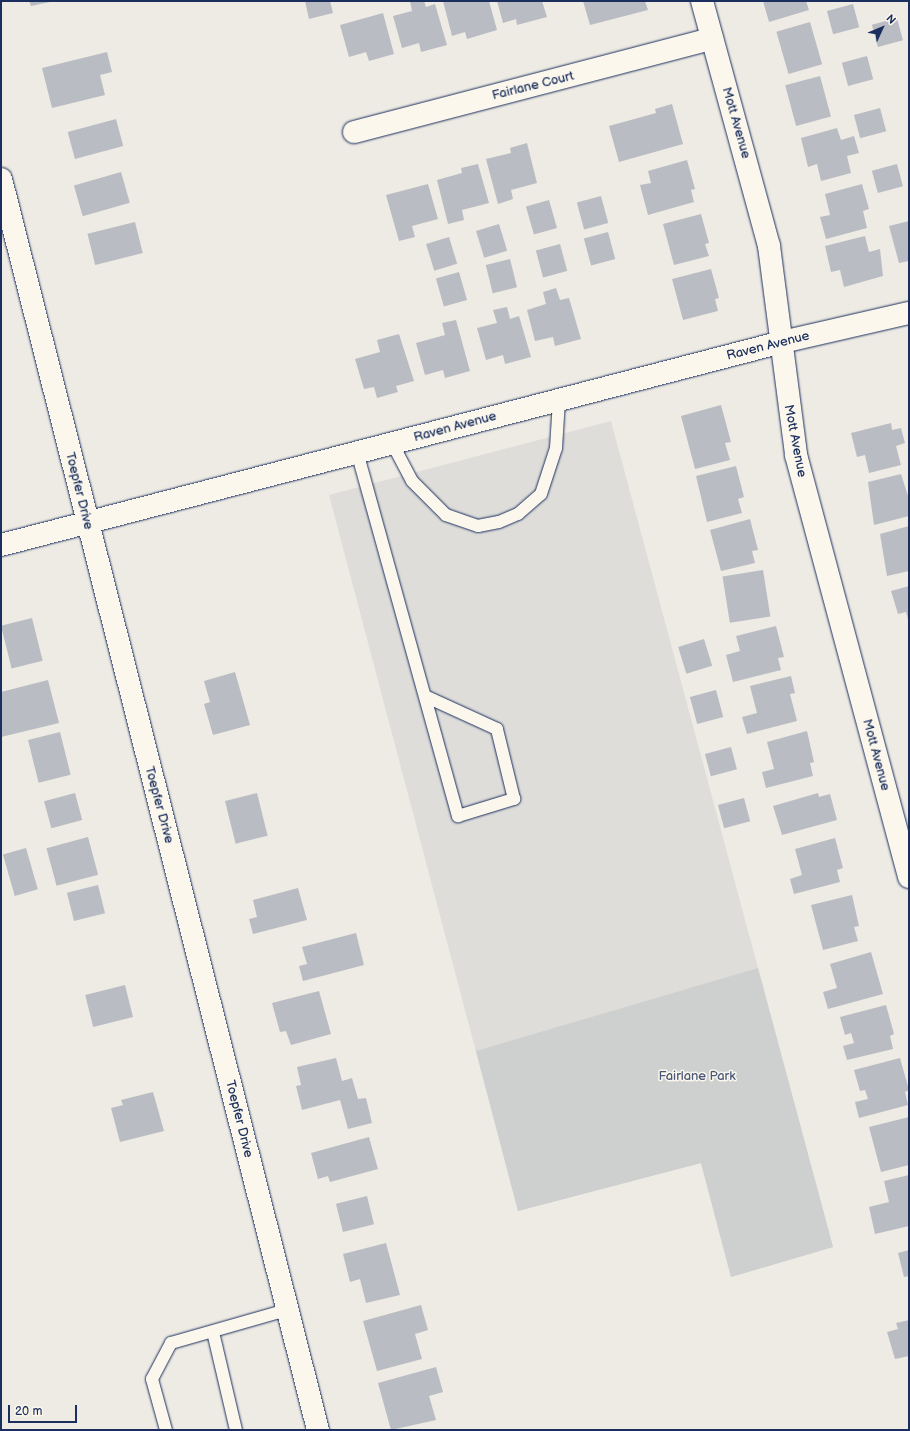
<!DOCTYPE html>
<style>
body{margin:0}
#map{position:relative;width:910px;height:1431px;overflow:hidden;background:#eeebe4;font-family:"Balsamiq Sans",sans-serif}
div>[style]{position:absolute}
.built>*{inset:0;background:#deddda}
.green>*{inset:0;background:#cecfcf}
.building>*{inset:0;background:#b9bcc3;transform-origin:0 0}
.roads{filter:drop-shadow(0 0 1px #1b2f5e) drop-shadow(0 0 1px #1b2f5e)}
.lane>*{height:12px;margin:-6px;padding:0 6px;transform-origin:6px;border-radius:6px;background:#fbf7ec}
.street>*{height:22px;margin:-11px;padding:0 11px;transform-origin:11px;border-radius:11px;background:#fbf7ec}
.secondary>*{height:22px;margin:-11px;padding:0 11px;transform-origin:11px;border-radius:11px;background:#fbf7ec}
span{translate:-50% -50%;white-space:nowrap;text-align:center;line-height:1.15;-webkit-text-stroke:3px #fbf7ec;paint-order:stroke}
.street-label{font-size:13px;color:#1b2f5e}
.park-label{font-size:13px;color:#48577a}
.frame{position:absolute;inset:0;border:2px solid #1b2f5e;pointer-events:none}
.north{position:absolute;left:862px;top:8px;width:40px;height:40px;-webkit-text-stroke:3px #fbf7ec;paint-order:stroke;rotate:46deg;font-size:11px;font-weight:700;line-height:16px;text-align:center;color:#1b2f5e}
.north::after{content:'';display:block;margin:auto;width:14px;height:18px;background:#1b2f5e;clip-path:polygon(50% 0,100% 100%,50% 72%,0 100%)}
.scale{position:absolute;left:8px;top:1405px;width:69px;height:18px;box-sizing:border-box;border:2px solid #1b2f5e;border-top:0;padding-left:5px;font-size:12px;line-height:14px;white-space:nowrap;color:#1b2f5e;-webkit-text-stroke:3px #fbf7ec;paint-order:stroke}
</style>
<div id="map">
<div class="built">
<div style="clip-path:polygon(611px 421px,833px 1247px,731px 1277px,701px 1163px,518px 1211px,329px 495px)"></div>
</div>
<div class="green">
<div style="clip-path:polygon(758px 968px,833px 1247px,731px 1277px,701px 1163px,518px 1211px,476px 1051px)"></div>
</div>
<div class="building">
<div style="clip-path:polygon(29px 1px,50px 1px,50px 2px,31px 6px)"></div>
<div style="clip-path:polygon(305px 1px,330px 1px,333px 13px,309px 19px)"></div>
<div style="clip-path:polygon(410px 1px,424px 1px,426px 7px,435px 4px,447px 45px,421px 52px,419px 43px,402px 48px,393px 16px,412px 11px)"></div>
<div style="clip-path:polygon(443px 1px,489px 1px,497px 30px,467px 39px,465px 32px,452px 36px)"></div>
<div style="clip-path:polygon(497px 1px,542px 1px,547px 17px,517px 25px,516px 19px,503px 23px)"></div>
<div style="clip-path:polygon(583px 1px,645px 1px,648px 10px,590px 25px)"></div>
<div style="clip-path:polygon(763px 1px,806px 1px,809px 10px,769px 22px)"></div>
<div style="left:853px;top:4px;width:24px;height:27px;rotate:75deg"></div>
<div style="clip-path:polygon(383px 13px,394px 54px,369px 61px,366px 52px,349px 57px,340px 25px)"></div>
<div style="left:897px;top:18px;width:23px;height:26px;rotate:75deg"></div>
<div style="left:810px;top:22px;width:44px;height:35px;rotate:74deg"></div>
<div style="clip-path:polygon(107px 52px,112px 72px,100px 75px,105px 95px,52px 108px,42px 68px)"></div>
<div style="left:867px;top:56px;width:24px;height:26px;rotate:75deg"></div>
<div style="left:820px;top:76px;width:42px;height:36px;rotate:75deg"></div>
<div style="clip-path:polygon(672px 104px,683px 144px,619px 162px,609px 126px,656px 113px,655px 109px)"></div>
<div style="left:880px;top:108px;width:24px;height:27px;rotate:75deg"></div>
<div style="left:116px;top:119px;width:28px;height:50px;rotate:75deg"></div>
<div style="clip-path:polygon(837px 128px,841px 140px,854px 136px,859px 153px,847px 156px,851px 173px,821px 181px,817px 164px,808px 167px,801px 138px)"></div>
<div style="clip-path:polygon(527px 143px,537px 183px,511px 190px,513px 199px,498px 204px,486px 159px,511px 153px,510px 148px)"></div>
<div style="clip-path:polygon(687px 160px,695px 189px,691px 190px,694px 202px,648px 215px,640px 185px,651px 183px,648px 171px)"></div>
<div style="clip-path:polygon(478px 164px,489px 203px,462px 210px,464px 220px,448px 224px,437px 180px,462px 173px,461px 168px)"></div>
<div style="left:897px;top:164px;width:23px;height:26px;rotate:75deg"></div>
<div style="left:121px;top:172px;width:32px;height:49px;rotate:74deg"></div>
<div style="clip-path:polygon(428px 184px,438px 219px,412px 226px,415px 237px,399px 241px,386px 195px)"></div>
<div style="clip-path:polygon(862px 184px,869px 209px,863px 211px,867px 228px,826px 239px,820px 217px,830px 215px,825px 194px)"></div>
<div style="left:601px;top:196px;width:28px;height:25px;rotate:75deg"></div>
<div style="left:549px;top:200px;width:29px;height:24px;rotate:74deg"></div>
<div style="clip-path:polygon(701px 214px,709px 243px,705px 244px,709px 256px,674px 265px,663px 224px)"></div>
<div style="clip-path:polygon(909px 221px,909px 261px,899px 263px,889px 226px)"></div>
<div style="left:135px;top:222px;width:32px;height:49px;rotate:76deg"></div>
<div style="left:499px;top:224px;width:28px;height:24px;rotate:73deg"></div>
<div style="left:608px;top:232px;width:28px;height:25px;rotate:75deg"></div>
<div style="clip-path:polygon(865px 236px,869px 252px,880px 249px,883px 276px,844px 287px,840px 270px,831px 272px,825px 246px)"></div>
<div style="left:449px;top:237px;width:28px;height:24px;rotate:73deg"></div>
<div style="left:560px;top:244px;width:28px;height:25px;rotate:75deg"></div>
<div style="left:510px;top:259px;width:29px;height:25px;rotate:76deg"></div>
<div style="clip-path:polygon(711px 269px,719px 298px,715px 299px,718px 311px,683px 320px,672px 279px)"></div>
<div style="left:459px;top:272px;width:29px;height:24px;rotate:74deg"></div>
<div style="clip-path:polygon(556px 288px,560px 300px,569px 298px,581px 339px,555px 346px,553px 337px,535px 341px,527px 310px,546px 304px,543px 292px)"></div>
<div style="clip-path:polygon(507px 307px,510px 319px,519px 316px,531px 357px,505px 364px,503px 355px,486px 360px,477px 328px,497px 323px,493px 310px)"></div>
<div style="clip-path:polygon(456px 320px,470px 371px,445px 378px,443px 370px,425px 375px,416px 343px,445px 335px,442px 323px)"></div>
<div style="clip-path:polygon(399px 334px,414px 381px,396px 386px,398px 392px,377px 398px,374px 387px,364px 389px,355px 359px,380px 352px,377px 340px)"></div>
<div style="clip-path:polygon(721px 405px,731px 442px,725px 443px,730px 460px,695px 469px,681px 416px)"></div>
<div style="clip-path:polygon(891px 423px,892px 430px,901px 428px,905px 443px,896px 446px,901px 465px,869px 473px,865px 455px,857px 457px,851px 433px)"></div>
<div style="clip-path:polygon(736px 466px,744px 497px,738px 499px,742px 513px,707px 522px,696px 476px)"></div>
<div style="clip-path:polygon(901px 474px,909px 499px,909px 516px,874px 525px,868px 482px)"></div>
<div style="clip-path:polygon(750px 519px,758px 550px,752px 551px,755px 563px,721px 571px,710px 530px)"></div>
<div style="clip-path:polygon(909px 526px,909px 571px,887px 576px,880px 534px)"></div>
<div style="left:763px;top:570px;width:47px;height:41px;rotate:81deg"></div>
<div style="clip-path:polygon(909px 586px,909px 623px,906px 612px,898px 614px,891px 591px)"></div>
<div style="left:32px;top:618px;width:44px;height:32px;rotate:76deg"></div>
<div style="clip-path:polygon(776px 626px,784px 657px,778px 658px,781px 670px,733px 682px,726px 655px,740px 651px,736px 636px)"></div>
<div style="left:704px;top:639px;width:28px;height:27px;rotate:73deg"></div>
<div style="clip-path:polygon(235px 672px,250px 725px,213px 735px,204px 704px,210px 702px,204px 681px)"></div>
<div style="clip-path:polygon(791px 676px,795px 693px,790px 694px,797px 721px,747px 734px,742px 717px,757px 713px,750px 686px)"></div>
<div style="clip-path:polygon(48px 680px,59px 723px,1px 737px,1px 692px)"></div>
<div style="left:716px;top:690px;width:28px;height:27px;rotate:75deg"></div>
<div style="clip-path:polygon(807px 731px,814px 762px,810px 763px,813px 776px,766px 788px,762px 772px,774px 769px,767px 742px)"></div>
<div style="left:60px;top:732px;width:44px;height:33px;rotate:76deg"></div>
<div style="left:731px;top:747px;width:23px;height:27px;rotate:75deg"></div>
<div style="left:75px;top:793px;width:28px;height:32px;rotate:75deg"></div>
<div style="left:257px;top:793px;width:44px;height:33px;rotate:76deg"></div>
<div style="clip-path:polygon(818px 793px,819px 797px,830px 794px,837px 820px,782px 835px,773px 806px)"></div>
<div style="left:744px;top:798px;width:24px;height:27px;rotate:75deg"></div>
<div style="left:88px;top:837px;width:39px;height:43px;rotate:75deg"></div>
<div style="clip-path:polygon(835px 838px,843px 868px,837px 870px,840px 882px,794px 894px,790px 879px,802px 875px,795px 849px)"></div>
<div style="left:26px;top:848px;width:43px;height:24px;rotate:74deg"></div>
<div style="left:98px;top:885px;width:29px;height:32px;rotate:76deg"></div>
<div style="clip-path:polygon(298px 888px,307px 920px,253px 934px,249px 919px,257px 917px,253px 900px)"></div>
<div style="clip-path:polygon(852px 895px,859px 926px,854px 927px,858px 941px,823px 950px,811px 905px)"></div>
<div style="clip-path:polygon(356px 933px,364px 965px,303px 981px,299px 966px,307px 964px,302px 947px)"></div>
<div style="clip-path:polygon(871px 952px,883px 994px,828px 1009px,823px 992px,837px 988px,830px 964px)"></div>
<div style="left:125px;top:985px;width:33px;height:41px;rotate:76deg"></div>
<div style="clip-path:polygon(319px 991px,331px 1034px,291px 1045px,286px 1031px,280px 1032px,272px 1003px)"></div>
<div style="clip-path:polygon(886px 1005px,894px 1034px,890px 1036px,893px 1049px,847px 1060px,843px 1046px,854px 1043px,851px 1033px,845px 1035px,840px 1017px)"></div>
<div style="clip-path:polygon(336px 1058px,342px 1081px,352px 1078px,358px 1099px,366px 1098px,372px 1123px,348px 1129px,340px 1100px,302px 1110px,296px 1086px,301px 1085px,297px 1067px)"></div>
<div style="clip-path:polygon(900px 1058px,909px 1090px,905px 1092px,908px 1105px,859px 1118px,855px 1102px,868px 1099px,865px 1090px,860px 1091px,854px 1070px)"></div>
<div style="clip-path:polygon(153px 1092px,164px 1131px,120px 1142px,111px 1108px,123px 1105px,121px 1100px)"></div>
<div style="clip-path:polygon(909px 1117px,909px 1165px,881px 1172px,869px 1127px)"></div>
<div style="clip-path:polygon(369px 1137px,378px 1169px,330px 1182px,328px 1176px,318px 1179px,311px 1153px)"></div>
<div style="clip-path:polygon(909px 1175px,909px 1226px,875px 1234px,869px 1207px,889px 1202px,884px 1181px)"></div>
<div style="left:367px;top:1196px;width:29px;height:32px;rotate:76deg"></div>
<div style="clip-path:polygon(386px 1243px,400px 1295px,366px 1303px,360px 1279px,350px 1282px,343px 1254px)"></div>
<div style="clip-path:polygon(909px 1250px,909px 1276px,904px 1277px,898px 1253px)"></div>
<div style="clip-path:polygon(421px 1305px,428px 1330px,415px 1334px,422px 1359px,377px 1371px,363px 1321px)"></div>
<div style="clip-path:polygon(909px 1320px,909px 1356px,895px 1359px,887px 1332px,898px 1329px,896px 1323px)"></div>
<div style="clip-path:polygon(436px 1367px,443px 1392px,429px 1396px,436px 1420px,391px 1430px,378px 1383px)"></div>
</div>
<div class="roads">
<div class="lane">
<div style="left:392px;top:443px;width:43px;rotate:62.2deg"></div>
<div style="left:412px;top:481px;width:48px;rotate:45deg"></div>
<div style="left:446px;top:515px;width:34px;rotate:19deg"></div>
<div style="left:478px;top:526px;width:21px;rotate:-11deg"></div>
<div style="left:499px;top:522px;width:21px;rotate:-23deg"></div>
<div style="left:518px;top:514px;width:30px;rotate:-41deg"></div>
<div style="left:541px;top:494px;width:48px;rotate:-71.9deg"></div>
<div style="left:556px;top:448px;width:48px;rotate:-86.4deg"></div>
<div style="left:357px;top:452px;width:378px;rotate:74.5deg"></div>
<div style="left:458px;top:816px;width:59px;rotate:-16.9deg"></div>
<div style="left:514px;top:799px;width:72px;rotate:-103.7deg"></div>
<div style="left:497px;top:729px;width:77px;rotate:-155.4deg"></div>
<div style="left:213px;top:1332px;width:101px;rotate:76.8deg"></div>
<div style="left:166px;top:1430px;width:53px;rotate:-105.4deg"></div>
<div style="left:152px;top:1379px;width:41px;rotate:-62.2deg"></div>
<div style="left:171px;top:1343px;width:121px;rotate:-15.9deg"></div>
</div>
<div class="street">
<div style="left:702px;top:1px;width:254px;rotate:74.7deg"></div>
<div style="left:769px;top:246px;width:211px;rotate:82.6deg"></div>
<div style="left:796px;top:455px;width:437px;rotate:75deg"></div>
<div style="left:354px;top:132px;width:370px;rotate:-14.6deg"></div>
<div style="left:1px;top:545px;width:807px;rotate:-14.57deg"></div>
<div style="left:782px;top:342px;width:130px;rotate:-12.9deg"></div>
</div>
<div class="secondary">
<div style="left:1px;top:179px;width:1291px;rotate:75.78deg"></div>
</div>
</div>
<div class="street-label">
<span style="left:533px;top:86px;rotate:-14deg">Fairlane Court</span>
<span style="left:736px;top:123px;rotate:74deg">Mott Avenue</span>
<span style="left:768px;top:346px;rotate:-14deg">Raven Avenue</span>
<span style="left:455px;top:427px;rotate:-15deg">Raven Avenue</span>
<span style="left:795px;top:441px;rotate:79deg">Mott Avenue</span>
<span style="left:79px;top:491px;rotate:76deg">Toepfer Drive</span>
<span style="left:876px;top:755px;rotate:75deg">Mott Avenue</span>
<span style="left:159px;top:805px;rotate:75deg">Toepfer Drive</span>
<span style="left:239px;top:1119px;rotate:76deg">Toepfer Drive</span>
</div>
<div class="park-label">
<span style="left:697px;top:1076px">Fairlane Park</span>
</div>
<div class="frame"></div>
<div class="north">N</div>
<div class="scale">20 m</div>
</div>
